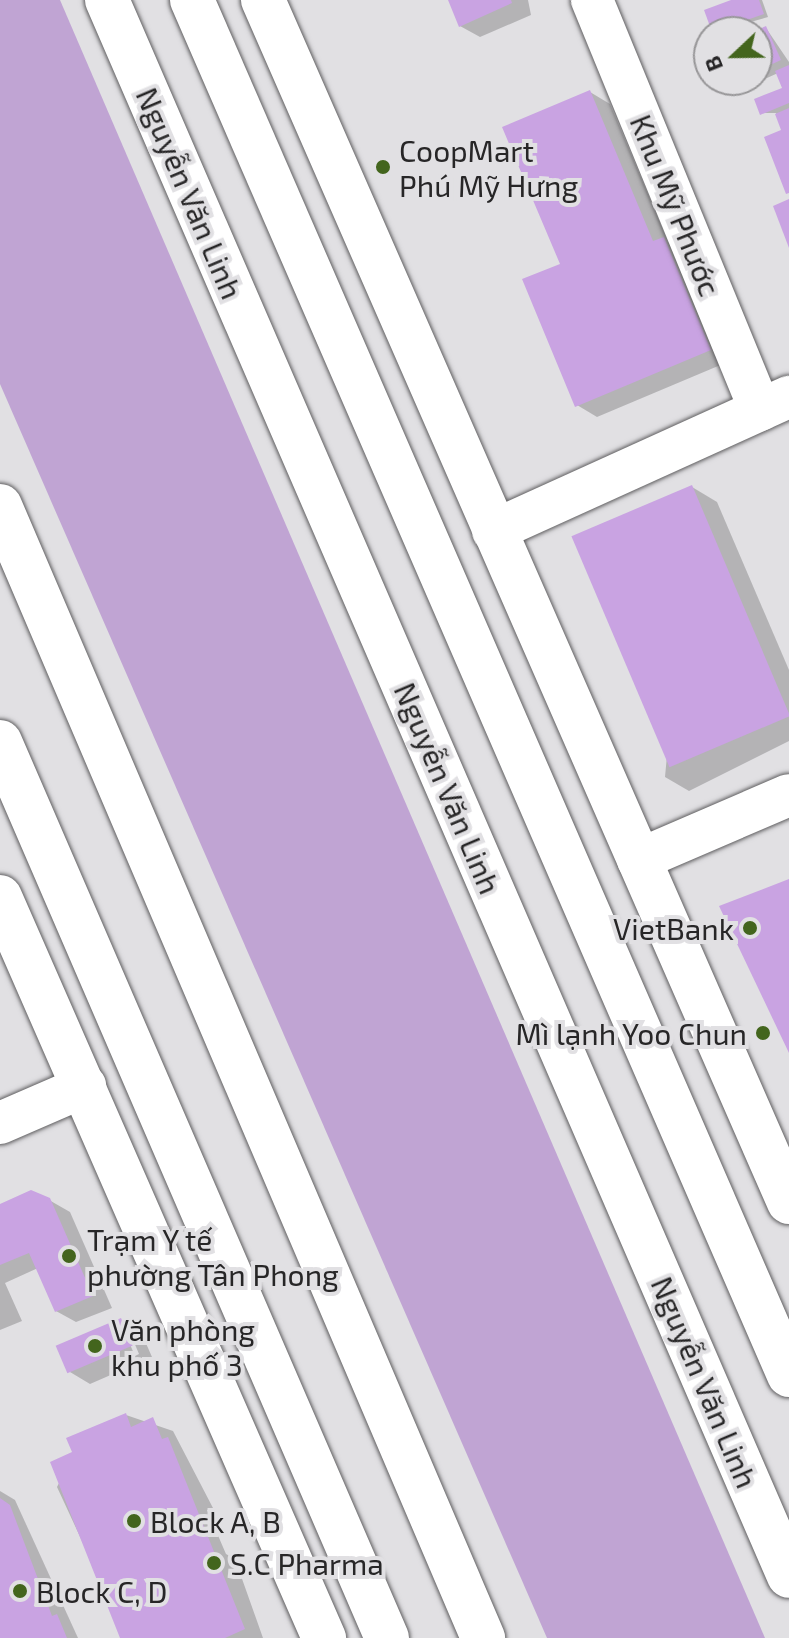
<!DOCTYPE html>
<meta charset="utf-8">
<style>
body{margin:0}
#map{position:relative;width:789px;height:1638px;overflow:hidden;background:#e1e0e3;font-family:"Exo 2",sans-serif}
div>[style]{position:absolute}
.green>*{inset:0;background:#c0a4d3}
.shadow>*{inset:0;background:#0003}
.building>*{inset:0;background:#c9a3e2;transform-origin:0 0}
.roads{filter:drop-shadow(0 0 2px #5f5e60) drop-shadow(0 0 2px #5f5e60)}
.minor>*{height:42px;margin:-21px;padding:0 21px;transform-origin:21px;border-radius:21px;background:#fff}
.primary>*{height:44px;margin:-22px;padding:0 22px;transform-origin:22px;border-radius:22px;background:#fff}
.trunk>*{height:44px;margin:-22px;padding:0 22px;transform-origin:22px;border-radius:22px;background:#fff}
.dots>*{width:22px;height:22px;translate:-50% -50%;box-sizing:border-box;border:4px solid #e1e0e3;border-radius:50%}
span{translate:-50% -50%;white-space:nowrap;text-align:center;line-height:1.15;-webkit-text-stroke:8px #e1e0e3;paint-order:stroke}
.poi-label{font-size:30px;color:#272627}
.left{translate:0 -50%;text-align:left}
.right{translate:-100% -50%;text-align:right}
.street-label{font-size:30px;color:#272627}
.north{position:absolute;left:693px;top:16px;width:80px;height:80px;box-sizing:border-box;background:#e1e0e3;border:2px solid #979698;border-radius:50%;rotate:248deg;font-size:22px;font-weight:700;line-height:32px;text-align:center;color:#272627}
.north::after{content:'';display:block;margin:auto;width:28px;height:36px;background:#43651d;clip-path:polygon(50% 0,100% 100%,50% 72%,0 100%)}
</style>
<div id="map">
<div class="green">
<div style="clip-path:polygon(0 0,60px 0,765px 1638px,547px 1638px,0 384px)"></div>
</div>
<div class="shadow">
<div style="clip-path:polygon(450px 0,528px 0,531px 15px,480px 37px,460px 26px)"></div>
<div style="clip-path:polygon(736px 0,762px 0,768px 17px,715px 32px,707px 12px)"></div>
<div style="clip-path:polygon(766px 28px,789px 62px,789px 193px,784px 132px,776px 113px,761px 113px,785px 89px,778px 73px,731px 94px,716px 80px,757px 80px,757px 32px)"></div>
<div style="clip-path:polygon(590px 92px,610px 104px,668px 242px,684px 251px,730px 361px,597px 417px,577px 405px,562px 265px)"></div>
<div style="clip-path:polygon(692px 487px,717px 502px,789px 670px,789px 741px,689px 791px,665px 777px)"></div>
<div style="clip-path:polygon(49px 1200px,70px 1212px,112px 1308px,76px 1322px,56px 1311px,38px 1268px,5px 1283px,22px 1321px,0 1330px,0 1206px)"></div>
<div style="clip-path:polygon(evenodd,121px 1320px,141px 1332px,152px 1357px,90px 1384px,70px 1372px,121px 1320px,126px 1335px,131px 1335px,139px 1354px,135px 1356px,126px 1335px)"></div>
<div style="clip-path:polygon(126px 1415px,173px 1431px,213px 1508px,207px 1510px,226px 1554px,235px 1559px,263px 1638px,127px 1638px,57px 1487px,74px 1453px)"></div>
<div style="clip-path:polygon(0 1491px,15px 1500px,78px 1638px,0 1638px)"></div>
</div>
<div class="building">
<div style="clip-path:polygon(448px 0,511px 0,512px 3px,459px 27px)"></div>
<div style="clip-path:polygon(731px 0,759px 0,764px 14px,712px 32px,704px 10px)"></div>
<div style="clip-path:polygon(766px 26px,781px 60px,757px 71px,757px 30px)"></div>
<div style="clip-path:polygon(709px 52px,709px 70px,702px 55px)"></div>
<div style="clip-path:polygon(789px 65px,789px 103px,760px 115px,754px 99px,782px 88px,775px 71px)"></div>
<div style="clip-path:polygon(714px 80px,737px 80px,718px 89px)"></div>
<div style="clip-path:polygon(590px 90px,653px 241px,664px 237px,711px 350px,575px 407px,522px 279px,560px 264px,502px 127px)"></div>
<div style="clip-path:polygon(789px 108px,789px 193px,786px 194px,764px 137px,781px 130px,775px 114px)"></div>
<div style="clip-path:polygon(789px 199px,789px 248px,773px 206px)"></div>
<div style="left:692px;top:485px;width:251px;height:131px;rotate:67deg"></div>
<div style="clip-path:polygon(789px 879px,789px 1053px,719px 906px)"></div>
<div style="clip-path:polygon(31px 1190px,50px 1198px,93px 1296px,55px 1312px,29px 1253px,0 1265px,0 1204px)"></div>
<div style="left:121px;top:1318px;width:30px;height:71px;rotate:67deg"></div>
<div style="clip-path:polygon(126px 1413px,131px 1427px,153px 1417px,162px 1439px,168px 1437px,245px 1629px,225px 1638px,120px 1638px,50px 1462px,72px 1452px,66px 1438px)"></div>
<div style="clip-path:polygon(0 1498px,10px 1505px,52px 1616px,57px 1614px,67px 1638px,0 1638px)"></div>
</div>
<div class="roads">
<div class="minor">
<div style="left:592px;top:0;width:443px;rotate:67.7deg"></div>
<div style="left:493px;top:531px;width:325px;rotate:-24.4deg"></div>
<div style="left:638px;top:860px;width:164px;rotate:-23.3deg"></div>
<div style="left:0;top:1123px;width:93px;rotate:-23.5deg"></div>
</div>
<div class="primary">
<div style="left:263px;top:0;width:1312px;rotate:66.37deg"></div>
<div style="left:0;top:897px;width:809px;rotate:66.38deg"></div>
</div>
<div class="trunk">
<div style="left:107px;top:0;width:1717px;rotate:66.6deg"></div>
<div style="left:192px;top:0;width:1499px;rotate:66.53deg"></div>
<div style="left:0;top:506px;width:1231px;rotate:66.89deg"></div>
<div style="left:0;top:742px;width:976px;rotate:66.64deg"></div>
</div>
</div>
<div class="dots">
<div style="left:383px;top:167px;background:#43651d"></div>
<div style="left:750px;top:928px;background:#43651d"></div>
<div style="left:763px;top:1033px;background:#43651d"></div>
<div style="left:69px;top:1256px;background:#43651d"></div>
<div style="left:95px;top:1346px;background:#43651d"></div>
<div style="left:134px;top:1521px;background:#43651d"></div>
<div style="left:214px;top:1563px;background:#43651d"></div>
<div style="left:20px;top:1591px;background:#43651d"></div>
</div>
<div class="poi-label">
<span class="left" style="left:399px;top:167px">CoopMart<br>Phú Mỹ Hưng</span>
<span class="right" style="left:734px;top:928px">VietBank</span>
<span class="right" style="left:747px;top:1033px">Mì lạnh Yoo Chun</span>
<span class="left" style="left:87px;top:1256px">Trạm Y tế<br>phường Tân Phong</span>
<span class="left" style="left:111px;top:1346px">Văn phòng<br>khu phố 3</span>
<span class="left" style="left:150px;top:1521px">Block A, B</span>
<span class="left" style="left:230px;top:1563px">S.C Pharma</span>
<span class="left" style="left:36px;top:1591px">Block C, D</span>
</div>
<div class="street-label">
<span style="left:190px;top:193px;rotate:67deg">Nguyễn Văn Linh</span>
<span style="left:676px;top:205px;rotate:68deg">Khu Mỹ Phước</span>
<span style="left:448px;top:788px;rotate:67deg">Nguyễn Văn Linh</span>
<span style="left:705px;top:1382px;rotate:67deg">Nguyễn Văn Linh</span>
</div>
<div class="north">B</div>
</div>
